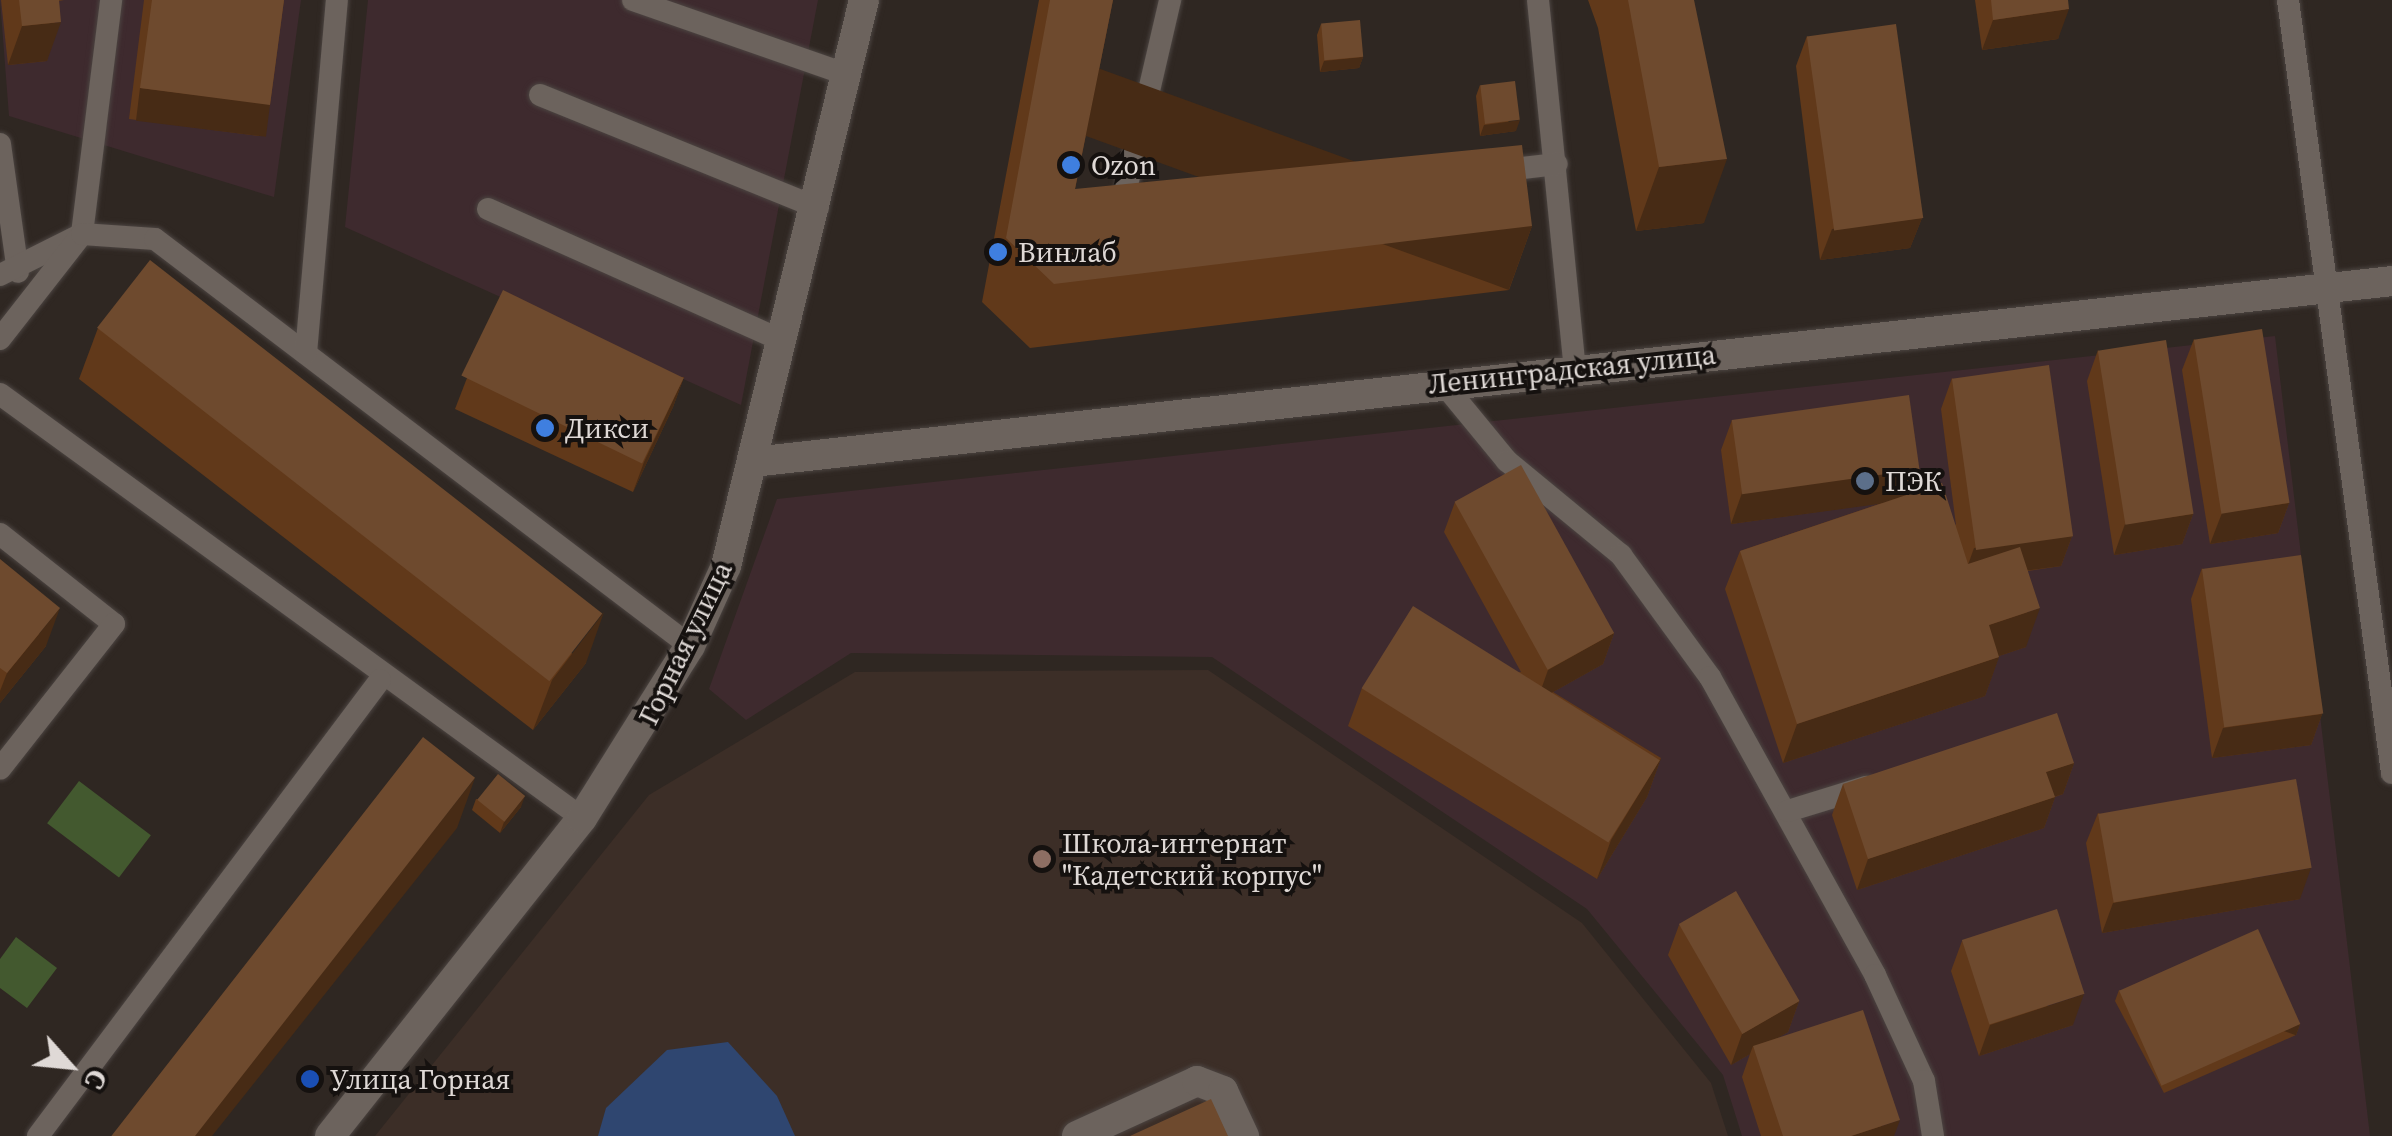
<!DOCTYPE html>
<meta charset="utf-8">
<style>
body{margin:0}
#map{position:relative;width:2392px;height:1136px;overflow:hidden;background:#2f2722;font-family:"Source Serif 4",serif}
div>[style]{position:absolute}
.industrial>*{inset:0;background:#3e2a2e}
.built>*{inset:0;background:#3c2e27}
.green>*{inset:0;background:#43592f;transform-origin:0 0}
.water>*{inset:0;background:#2f4670}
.roads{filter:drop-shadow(0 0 2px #4b4441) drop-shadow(0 0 2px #4b4441)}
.lane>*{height:22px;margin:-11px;padding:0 11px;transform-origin:11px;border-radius:11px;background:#6c635d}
.street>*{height:30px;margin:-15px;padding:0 15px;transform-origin:15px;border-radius:15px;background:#6c635d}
.secondary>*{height:30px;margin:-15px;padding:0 15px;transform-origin:15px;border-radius:15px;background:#6c635d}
.wall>*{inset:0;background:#61391a}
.shaded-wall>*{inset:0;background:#472b15;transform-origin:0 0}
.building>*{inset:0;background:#6e4a2e;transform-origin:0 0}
.dots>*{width:28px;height:28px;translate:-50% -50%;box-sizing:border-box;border:5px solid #15110f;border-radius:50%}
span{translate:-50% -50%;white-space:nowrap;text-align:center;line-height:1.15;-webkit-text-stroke:8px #15110f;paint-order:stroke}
.poi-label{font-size:28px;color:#dfd9d6}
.left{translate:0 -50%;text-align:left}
.street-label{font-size:28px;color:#dfd9d6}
.north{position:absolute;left:20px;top:1016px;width:100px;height:100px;-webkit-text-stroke:8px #15110f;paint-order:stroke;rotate:117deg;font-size:28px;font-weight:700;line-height:40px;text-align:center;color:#dfd9d6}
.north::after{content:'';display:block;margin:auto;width:35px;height:45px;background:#dfd9d6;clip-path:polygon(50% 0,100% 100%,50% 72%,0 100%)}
</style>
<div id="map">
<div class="industrial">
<div style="clip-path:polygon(0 0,301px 0,274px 197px,9px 116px)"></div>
<div style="clip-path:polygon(368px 0,818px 0,741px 405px,345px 227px)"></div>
<div style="clip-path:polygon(2275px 336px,2370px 1136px,1742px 1136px,1723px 1075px,1587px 909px,1212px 657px,851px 653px,746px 720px,709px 689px,777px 499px)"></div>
</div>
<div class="built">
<div style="clip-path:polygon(1208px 670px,1582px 923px,1711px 1083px,1728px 1136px,375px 1136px,649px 795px,855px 672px)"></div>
</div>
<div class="green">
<div style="left:79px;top:781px;width:90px;height:53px;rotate:37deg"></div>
<div style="clip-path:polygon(16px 937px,57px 968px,27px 1008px,0 988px,0 959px)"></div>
</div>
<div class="water">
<div style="clip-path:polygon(728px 1042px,777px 1096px,795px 1136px,598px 1136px,606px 1108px,667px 1050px)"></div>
</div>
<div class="roads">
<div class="lane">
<div style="left:633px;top:0;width:228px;rotate:19.2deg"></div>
<div style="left:1538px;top:0;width:371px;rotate:84.3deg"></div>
<div style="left:2288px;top:0;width:780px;rotate:82.34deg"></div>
<div style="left:540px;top:95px;width:300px;rotate:22.1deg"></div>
<div style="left:0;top:144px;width:129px;rotate:82deg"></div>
<div style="left:1497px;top:171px;width:60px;rotate:-6.7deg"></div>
<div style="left:488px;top:209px;width:323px;rotate:24.1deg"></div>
<div style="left:1121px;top:211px;width:217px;rotate:-76.9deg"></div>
<div style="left:0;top:275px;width:92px;rotate:-26.6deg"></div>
<div style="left:82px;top:234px;width:236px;rotate:-82.9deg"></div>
<div style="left:0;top:339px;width:133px;rotate:-52deg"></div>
<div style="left:82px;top:234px;width:73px;rotate:3.9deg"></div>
<div style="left:155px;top:239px;width:672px;rotate:37.26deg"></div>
<div style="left:306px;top:353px;width:354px;rotate:-85deg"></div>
<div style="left:1442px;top:382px;width:102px;rotate:50.6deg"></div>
<div style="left:1507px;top:461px;width:148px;rotate:39.5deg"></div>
<div style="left:1621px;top:555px;width:151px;rotate:53.9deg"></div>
<div style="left:1710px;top:677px;width:341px;rotate:61deg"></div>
<div style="left:1875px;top:975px;width:117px;rotate:65.2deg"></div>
<div style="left:1924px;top:1081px;width:56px;rotate:80.7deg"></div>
<div style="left:0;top:394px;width:720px;rotate:36.07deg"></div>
<div style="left:0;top:534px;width:145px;rotate:38.3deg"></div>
<div style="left:114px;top:624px;width:184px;rotate:128.2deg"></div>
<div style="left:1788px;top:811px;width:82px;rotate:-17.1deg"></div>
<div style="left:38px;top:1136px;width:570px;rotate:-53.13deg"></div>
</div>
<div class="street">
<div style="left:753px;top:462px;width:1649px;rotate:-6.3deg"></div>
<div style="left:1077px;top:1136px;width:132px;rotate:-24.6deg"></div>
<div style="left:1197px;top:1081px;width:28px;rotate:21deg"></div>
<div style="left:1223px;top:1091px;width:50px;rotate:65deg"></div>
</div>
<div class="secondary">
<div style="left:330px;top:1136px;width:406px;rotate:-51.6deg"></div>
<div style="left:582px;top:818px;width:203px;rotate:-57.9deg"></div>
<div style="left:690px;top:646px;width:88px;rotate:-65.8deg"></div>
<div style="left:726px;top:566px;width:583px;rotate:-76.3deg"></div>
</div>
</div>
<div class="wall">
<div style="clip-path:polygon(1px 0,64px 0,59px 1px,47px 61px,8px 65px)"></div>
<div style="clip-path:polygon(144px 0,284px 0,270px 105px,259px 136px,129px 119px)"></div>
<div style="clip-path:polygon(1039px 0,1113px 0,1075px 189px,1532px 226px,1509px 290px,1030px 348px,982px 302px)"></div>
<div style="clip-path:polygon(1588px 0,1694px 0,1704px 223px,1636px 231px,1598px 28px)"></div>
<div style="clip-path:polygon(1975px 0,2068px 0,2058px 39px,1982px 50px)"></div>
<div style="clip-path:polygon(1321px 24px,1363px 57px,1359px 68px,1320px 72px,1317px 35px)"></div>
<div style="clip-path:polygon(1807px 36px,1922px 218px,1910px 248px,1820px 260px,1796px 66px)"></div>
<div style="clip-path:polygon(1480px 85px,1516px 131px,1480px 136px,1476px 96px)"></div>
<div style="clip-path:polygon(98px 328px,586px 663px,533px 730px,79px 379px)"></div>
<div style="clip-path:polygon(2194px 339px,2289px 503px,2278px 533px,2210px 544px,2182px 370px)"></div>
<div style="clip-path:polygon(2098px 350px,2193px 514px,2182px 544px,2114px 555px,2087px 381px)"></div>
<div style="clip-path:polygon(684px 377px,673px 407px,633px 492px,455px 409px,467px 378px)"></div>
<div style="clip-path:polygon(1952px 378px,2072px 536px,2061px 566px,2028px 571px,2026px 647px,1999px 656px,1985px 696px,1783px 763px,1725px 589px,1740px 551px,1882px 503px,1731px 524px,1721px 450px,1732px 420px,1919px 469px,1910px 494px,1956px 525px,1941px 409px)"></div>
<div style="clip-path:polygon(1455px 502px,1614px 633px,1603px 664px,1553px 692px,1661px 758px,1647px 797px,1597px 879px,1348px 726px,1362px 688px,1521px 672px,1444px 532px)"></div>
<div style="clip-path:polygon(0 559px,46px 646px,0 703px)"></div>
<div style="clip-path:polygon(2202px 568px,2322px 714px,2311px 745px,2212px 758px,2191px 599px)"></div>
<div style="clip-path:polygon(2074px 763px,2063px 794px,2055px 797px,2044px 828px,1857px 890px,1832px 815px,1843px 784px)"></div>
<div style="clip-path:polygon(476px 799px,521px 807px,500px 833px,472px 810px)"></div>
<div style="clip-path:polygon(2098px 813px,2300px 899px,2102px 933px,2086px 843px)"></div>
<div style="clip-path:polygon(1679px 925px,1799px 1001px,1788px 1032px,1777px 1038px,1894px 1136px,1761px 1136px,1742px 1077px,1750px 1054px,1731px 1065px,1668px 955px)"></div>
<div style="clip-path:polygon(1962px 941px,2073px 1025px,1979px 1056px,1951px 971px)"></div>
<div style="clip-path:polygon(2119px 990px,2300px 1024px,2296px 1035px,2164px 1093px,2115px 1001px)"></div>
</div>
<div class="shaded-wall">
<div style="clip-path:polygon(2069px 9px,2058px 39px,1982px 50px,1993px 20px)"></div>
<div style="clip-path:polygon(61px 22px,47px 61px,8px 65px,22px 26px)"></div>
<div style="clip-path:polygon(1363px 57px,1359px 68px,1320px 72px,1324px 61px)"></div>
<div style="left:140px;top:88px;width:131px;height:33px;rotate:7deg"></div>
<div style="clip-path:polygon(1520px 120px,1516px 131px,1480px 136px,1484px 125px)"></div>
<div style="clip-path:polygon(1727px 159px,1704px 223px,1636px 231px,1659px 167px)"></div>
<div style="clip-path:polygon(1922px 218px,1910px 248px,1820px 260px,1832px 229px)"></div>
<div style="left:1532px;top:226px;width:68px;height:482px;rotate:110deg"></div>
<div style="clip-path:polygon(684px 377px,673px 407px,633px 492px,644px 462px)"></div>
<div style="clip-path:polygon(1919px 469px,1908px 500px,1731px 524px,1742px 493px)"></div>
<div style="clip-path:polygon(2289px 503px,2278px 533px,2210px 544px,2222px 513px)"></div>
<div style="clip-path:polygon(2193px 514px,2182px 544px,2114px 555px,2125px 524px)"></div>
<div style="clip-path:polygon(2072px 536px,2061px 566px,1963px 579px,1974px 548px)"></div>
<div style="clip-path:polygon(60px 608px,46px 646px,0 703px,0 691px,7px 673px)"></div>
<div style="clip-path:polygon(2040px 608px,2026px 647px,1975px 664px,1989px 625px)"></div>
<div style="clip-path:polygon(604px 612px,586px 663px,533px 730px,552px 680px)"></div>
<div style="clip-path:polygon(1614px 633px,1603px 664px,1537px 701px,1548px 670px)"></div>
<div style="clip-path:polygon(1999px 657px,1985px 696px,1783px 763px,1797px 724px)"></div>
<div style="clip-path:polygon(2322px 714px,2311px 745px,2212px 758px,2223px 728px)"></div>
<div style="clip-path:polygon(1661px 758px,1647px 797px,1597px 879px,1611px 840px)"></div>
<div style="clip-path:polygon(2074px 763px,2063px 794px,2035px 803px,2046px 772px)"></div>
<div style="clip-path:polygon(475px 778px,457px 828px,212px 1136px,191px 1136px)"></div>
<div style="clip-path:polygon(525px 796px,521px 807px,500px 833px,504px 822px)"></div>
<div style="clip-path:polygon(2055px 797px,2044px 828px,1857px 890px,1868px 859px)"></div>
<div style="clip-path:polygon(2311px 868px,2300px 899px,2102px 933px,2113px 903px)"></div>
<div style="clip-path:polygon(2084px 994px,2073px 1025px,1979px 1056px,1990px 1025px)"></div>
<div style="clip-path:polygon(1799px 1001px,1788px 1032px,1755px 1051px,1753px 1046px,1750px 1054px,1731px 1065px,1742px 1034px)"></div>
<div style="left:2300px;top:1024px;width:12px;height:144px;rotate:110deg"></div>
<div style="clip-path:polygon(1900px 1120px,1894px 1136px,1851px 1136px)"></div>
</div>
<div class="building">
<div style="clip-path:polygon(19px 0,59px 0,61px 22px,22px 26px)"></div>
<div style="clip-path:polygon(152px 0,284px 0,270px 105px,140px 88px)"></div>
<div style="clip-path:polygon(1050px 0,1113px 0,1075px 189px,1522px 145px,1532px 226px,1054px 284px,1006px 238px)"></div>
<div style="clip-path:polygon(1628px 0,1694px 0,1727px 159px,1659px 167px)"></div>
<div style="clip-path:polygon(1991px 0,2068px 0,2069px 9px,1993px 20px)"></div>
<div style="left:1360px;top:20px;width:37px;height:39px;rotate:85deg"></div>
<div style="left:1896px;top:24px;width:196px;height:90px;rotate:82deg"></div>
<div style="left:1515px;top:81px;width:39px;height:35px;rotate:83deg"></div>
<div style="left:150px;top:260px;width:574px;height:86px;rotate:38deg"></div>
<div style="left:503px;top:290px;width:201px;height:95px;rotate:26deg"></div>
<div style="left:2262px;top:329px;width:176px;height:69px;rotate:81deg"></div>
<div style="left:2166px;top:340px;width:176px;height:69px;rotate:81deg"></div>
<div style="left:2049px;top:365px;width:173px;height:98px;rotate:82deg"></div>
<div style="left:1909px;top:395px;width:75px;height:179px;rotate:82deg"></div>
<div style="left:1521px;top:465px;width:192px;height:76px;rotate:61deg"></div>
<div style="clip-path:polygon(1942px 483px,1968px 564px,2020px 547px,2040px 608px,1989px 625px,1999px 657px,1797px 724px,1740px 551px)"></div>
<div style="left:2301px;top:555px;width:160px;height:100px;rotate:82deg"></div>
<div style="clip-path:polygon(0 559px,60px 608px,7px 673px,0 668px)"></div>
<div style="left:1413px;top:606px;width:291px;height:97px;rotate:32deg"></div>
<div style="clip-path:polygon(2057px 713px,2074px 763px,2046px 772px,2055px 797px,1868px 859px,1843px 784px)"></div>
<div style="left:423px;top:737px;width:66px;height:510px;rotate:38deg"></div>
<div style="left:498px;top:774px;width:35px;height:33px;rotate:39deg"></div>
<div style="left:2296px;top:779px;width:90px;height:201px;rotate:80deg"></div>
<div style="left:1736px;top:891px;width:127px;height:66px;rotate:60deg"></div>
<div style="left:2057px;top:909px;width:89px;height:100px;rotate:72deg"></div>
<div style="left:2258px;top:929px;width:104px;height:152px;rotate:66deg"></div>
<div style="clip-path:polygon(1863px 1010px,1900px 1120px,1851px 1136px,1783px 1136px,1753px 1046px)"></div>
<div style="clip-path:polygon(1211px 1099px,1228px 1136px,1130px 1136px)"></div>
</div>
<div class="dots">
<div style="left:1071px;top:165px;background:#3f7fe0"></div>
<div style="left:998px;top:252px;background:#3f7fe0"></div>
<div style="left:545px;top:428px;background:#3f7fe0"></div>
<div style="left:1865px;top:481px;background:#5c6f8a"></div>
<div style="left:1042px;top:859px;background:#8d6e63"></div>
<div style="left:310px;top:1079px;background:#1a4fb4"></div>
</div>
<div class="poi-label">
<span class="left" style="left:1091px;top:165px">Ozon</span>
<span class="left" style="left:1018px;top:252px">Винлаб</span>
<span class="left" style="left:565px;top:428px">Дикси</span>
<span class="left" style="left:1885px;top:481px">ПЭК</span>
<span class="left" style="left:1062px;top:859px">Школа-интернат<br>"Кадетский корпус"</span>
<span class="left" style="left:330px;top:1079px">Улица Горная</span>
</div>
<div class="street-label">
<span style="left:1572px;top:369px;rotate:-6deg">Ленинградская улица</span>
<span style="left:685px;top:643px;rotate:-64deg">Горная улица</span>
</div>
<div class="north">С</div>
</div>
